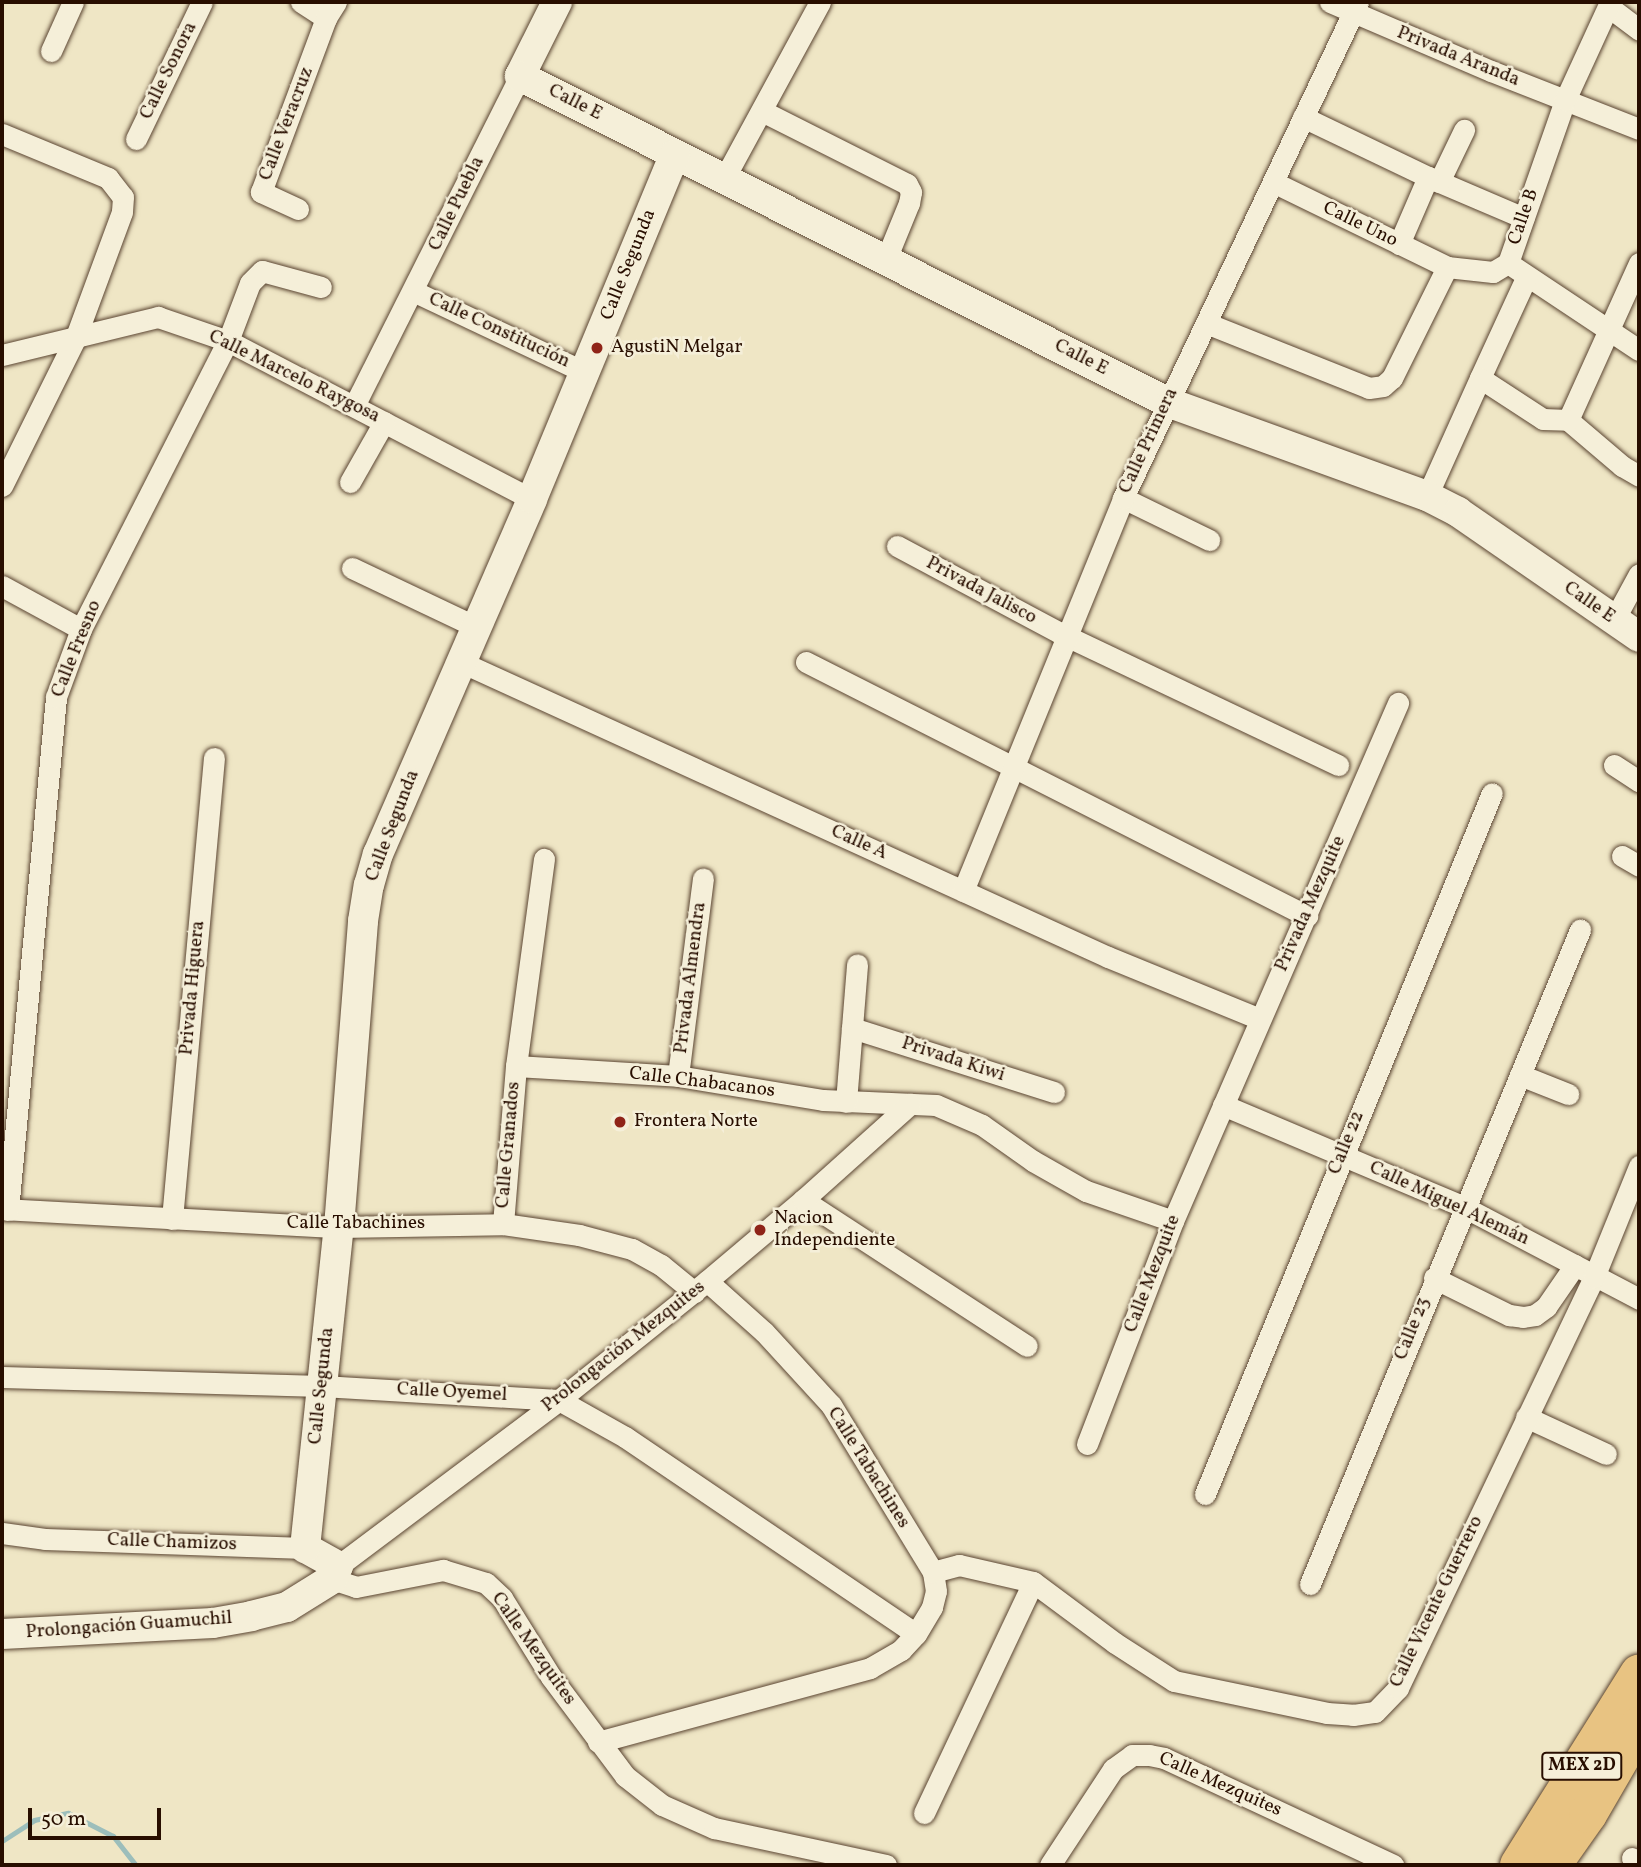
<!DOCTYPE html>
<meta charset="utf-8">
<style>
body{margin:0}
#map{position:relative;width:1641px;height:1867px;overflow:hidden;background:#efe6c5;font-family:Vollkorn,serif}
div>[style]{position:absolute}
.stream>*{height:5px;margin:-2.5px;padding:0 2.5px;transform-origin:2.5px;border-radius:2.5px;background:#9cbebb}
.roads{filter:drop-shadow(0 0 2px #5a4431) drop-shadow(0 0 2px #5a4431)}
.street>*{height:21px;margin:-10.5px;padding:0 10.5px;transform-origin:10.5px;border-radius:10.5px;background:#f5efd9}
.secondary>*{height:30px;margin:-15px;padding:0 15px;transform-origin:15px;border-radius:15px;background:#f5efd9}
.highway>*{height:38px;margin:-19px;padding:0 19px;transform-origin:19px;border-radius:19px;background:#e8c382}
.dots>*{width:19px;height:19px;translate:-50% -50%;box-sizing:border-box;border:4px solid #f5efd9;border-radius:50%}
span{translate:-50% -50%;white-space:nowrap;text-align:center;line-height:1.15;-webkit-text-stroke:5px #f5efd9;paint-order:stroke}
.shield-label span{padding:2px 5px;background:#f5efd9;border:2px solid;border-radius:5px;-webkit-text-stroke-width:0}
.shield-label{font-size:18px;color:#280e00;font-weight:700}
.street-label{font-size:19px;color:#280e00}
.poi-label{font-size:19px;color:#280e00}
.left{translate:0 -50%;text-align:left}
.frame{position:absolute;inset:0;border:4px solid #280e00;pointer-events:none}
.scale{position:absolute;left:28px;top:1808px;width:133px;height:32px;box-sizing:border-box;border:4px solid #280e00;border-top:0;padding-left:9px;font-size:21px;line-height:24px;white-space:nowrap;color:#280e00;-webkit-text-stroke:5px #f5efd9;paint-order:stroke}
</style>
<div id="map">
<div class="stream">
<div style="left:2px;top:1841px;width:38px;rotate:-33deg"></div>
<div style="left:34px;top:1820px;width:35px;rotate:-12deg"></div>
<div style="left:68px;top:1813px;width:51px;rotate:27.1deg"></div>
<div style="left:113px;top:1836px;width:37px;rotate:52deg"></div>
</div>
<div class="roads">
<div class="street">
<div style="left:301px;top:2px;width:30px;rotate:33deg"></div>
<div style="left:1330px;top:2px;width:175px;rotate:23.2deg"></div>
<div style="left:1491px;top:71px;width:159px;rotate:21.4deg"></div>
<div style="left:1609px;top:7px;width:38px;rotate:37deg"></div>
<div style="left:51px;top:51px;width:54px;rotate:-65.8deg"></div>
<div style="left:762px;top:111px;width:162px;rotate:26.7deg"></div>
<div style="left:907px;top:184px;width:9px;rotate:63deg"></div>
<div style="left:911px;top:192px;width:11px;rotate:100deg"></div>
<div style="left:909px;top:203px;width:61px;rotate:112.3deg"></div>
<div style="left:1303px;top:117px;width:139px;rotate:25.6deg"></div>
<div style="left:1428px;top:177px;width:104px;rotate:23.1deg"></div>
<div style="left:2px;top:134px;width:115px;rotate:22.5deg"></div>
<div style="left:108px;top:178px;width:24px;rotate:52deg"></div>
<div style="left:123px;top:197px;width:15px;rotate:94deg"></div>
<div style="left:122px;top:212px;width:135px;rotate:110.3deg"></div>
<div style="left:75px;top:339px;width:164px;rotate:116.4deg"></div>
<div style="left:136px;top:139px;width:152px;rotate:-64.3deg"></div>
<div style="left:725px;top:177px;width:199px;rotate:-61.5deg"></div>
<div style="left:1273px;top:182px;width:194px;rotate:26deg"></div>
<div style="left:1447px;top:267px;width:46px;rotate:6.2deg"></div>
<div style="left:1493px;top:272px;width:17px;rotate:-31deg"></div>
<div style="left:1508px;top:263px;width:173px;rotate:-70.7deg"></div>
<div style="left:1565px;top:100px;width:108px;rotate:-65.3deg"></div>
<div style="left:1439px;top:182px;width:58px;rotate:-64.3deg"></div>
<div style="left:298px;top:209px;width:41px;rotate:-155.3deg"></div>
<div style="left:261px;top:192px;width:186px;rotate:-69.5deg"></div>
<div style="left:326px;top:18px;width:19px;rotate:-58deg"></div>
<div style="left:1399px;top:244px;width:73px;rotate:-66.6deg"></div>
<div style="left:1508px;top:263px;width:157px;rotate:33.6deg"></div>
<div style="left:1639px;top:263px;width:172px;rotate:114.3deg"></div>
<div style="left:1568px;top:420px;width:71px;rotate:40.4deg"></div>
<div style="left:1622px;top:466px;width:20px;rotate:30deg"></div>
<div style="left:413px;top:291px;width:189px;rotate:25.3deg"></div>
<div style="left:1206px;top:323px;width:175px;rotate:21.7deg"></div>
<div style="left:1369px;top:388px;width:14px;rotate:-8deg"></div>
<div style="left:1383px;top:386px;width:12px;rotate:-42deg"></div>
<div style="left:1392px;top:378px;width:124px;rotate:-63.6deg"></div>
<div style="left:2px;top:355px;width:161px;rotate:-13.7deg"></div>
<div style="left:158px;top:317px;width:74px;rotate:18.9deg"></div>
<div style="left:228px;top:341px;width:343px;rotate:27.5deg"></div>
<div style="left:1480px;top:378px;width:112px;rotate:-65.3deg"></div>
<div style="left:354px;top:406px;width:369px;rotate:-63.3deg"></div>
<div style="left:350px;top:482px;width:69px;rotate:-60.5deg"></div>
<div style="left:1427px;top:496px;width:129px;rotate:-65.8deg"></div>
<div style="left:1480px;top:378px;width:75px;rotate:33.1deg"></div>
<div style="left:1543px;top:419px;width:25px;rotate:2deg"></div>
<div style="left:1123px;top:498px;width:96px;rotate:26deg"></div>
<div style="left:897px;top:546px;width:185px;rotate:28.1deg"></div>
<div style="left:1060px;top:633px;width:308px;rotate:25.4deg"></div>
<div style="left:352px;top:568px;width:137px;rotate:25.4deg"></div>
<div style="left:2px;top:586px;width:90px;rotate:28.6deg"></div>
<div style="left:1614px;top:620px;width:52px;rotate:-61.5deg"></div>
<div style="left:461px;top:662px;width:711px;rotate:24.51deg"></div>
<div style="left:1108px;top:957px;width:164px;rotate:22.2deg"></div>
<div style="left:806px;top:662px;width:562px;rotate:26.88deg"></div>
<div style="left:1614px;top:765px;width:30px;rotate:33deg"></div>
<div style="left:1622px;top:856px;width:20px;rotate:30deg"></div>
<div style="left:963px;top:891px;width:424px;rotate:-67.8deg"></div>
<div style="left:1123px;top:498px;width:549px;rotate:-64.65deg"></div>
<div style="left:852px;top:1028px;width:212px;rotate:17.6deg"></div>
<div style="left:516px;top:1066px;width:162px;rotate:3.5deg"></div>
<div style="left:678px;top:1076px;width:147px;rotate:9.4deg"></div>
<div style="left:823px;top:1100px;width:113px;rotate:2.5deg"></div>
<div style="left:936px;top:1105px;width:50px;rotate:23.5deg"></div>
<div style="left:982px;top:1125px;width:62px;rotate:35.2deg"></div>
<div style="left:1033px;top:1161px;width:61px;rotate:29.5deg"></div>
<div style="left:1086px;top:1191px;width:92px;rotate:19deg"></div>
<div style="left:1520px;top:1075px;width:52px;rotate:21.6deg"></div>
<div style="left:678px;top:1076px;width:199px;rotate:-82.8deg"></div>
<div style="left:846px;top:1102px;width:138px;rotate:-85.4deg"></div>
<div style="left:1223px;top:1105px;width:262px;rotate:22.9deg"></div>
<div style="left:1464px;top:1207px;width:198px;rotate:27.7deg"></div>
<div style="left:803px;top:1200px;width:267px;rotate:33.1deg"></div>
<div style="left:2px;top:1209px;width:337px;rotate:3.1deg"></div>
<div style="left:339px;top:1227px;width:164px;rotate:-1deg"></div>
<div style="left:503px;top:1224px;width:77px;rotate:8.2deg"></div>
<div style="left:579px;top:1235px;width:55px;rotate:14.8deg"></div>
<div style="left:632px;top:1249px;width:33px;rotate:29deg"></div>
<div style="left:661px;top:1265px;width:43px;rotate:39.3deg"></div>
<div style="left:8px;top:1210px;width:515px;rotate:-84.65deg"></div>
<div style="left:56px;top:697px;width:72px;rotate:-69.8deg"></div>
<div style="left:81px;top:629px;width:323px;rotate:-63deg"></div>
<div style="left:228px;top:341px;width:62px;rotate:-69.2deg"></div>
<div style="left:250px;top:283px;width:17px;rotate:-45deg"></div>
<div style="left:262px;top:271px;width:61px;rotate:15.2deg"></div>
<div style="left:172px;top:1219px;width:463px;rotate:-84.8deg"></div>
<div style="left:503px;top:1224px;width:159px;rotate:-85.3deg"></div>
<div style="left:516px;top:1066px;width:209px;rotate:-82.3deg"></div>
<div style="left:1434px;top:1278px;width:84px;rotate:26.3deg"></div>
<div style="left:1509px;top:1315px;width:14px;rotate:8deg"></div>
<div style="left:1523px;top:1317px;width:12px;rotate:-9deg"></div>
<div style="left:1535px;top:1315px;width:14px;rotate:-36deg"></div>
<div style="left:1546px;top:1307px;width:51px;rotate:-55.4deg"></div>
<div style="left:2px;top:1377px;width:320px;rotate:1.6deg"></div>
<div style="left:322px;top:1386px;width:237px;rotate:3.4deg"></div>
<div style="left:559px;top:1400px;width:76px;rotate:29.3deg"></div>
<div style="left:625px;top:1437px;width:351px;rotate:34.1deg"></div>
<div style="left:1526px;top:1417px;width:88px;rotate:24.8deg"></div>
<div style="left:1087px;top:1444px;width:239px;rotate:-68.9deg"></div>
<div style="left:1173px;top:1221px;width:565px;rotate:-66.52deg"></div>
<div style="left:1205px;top:1494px;width:757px;rotate:-67.74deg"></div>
<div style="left:2px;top:1533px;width:43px;rotate:7.9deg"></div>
<div style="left:45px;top:1539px;width:260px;rotate:2deg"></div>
<div style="left:338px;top:1566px;width:276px;rotate:-36.9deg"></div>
<div style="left:559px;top:1400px;width:190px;rotate:-38.8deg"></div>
<div style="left:707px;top:1281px;width:126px;rotate:-40.2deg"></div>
<div style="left:803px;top:1200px;width:144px;rotate:-41.9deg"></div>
<div style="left:933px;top:1572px;width:27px;rotate:-15deg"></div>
<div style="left:959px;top:1565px;width:76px;rotate:12.9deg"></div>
<div style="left:1033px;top:1582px;width:102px;rotate:36.6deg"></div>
<div style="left:1115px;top:1643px;width:70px;rotate:32.8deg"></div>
<div style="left:1174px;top:1681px;width:156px;rotate:11.8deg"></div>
<div style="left:1327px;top:1713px;width:26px;rotate:4deg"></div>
<div style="left:1353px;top:1715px;width:22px;rotate:-8deg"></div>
<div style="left:1375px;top:1712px;width:33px;rotate:-46deg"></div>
<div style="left:1398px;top:1688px;width:455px;rotate:-64.5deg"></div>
<div style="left:1594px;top:1277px;width:120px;rotate:-67.9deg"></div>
<div style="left:332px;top:1579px;width:25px;rotate:18deg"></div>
<div style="left:356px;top:1587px;width:89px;rotate:-11.1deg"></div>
<div style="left:443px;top:1570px;width:45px;rotate:16.8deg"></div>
<div style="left:486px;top:1583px;width:22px;rotate:43deg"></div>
<div style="left:502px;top:1598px;width:93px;rotate:58.2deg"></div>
<div style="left:551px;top:1677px;width:124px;rotate:53.2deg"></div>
<div style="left:625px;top:1776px;width:47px;rotate:38.1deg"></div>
<div style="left:662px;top:1805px;width:57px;rotate:23.9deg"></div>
<div style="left:714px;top:1828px;width:176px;rotate:12.1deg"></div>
<div style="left:1310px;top:1584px;width:708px;rotate:-67.57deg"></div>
<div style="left:598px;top:1742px;width:282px;rotate:-15.2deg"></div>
<div style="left:870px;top:1668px;width:36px;rotate:-30deg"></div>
<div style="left:901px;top:1650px;width:22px;rotate:-47deg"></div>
<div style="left:916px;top:1634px;width:31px;rotate:-59deg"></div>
<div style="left:932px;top:1607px;width:16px;rotate:-76deg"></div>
<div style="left:936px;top:1591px;width:19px;rotate:-99deg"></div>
<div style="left:933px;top:1572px;width:196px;rotate:-121.4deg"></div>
<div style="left:831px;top:1405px;width:99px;rotate:-132.5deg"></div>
<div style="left:764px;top:1332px;width:76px;rotate:-138.2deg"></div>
<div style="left:924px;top:1813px;width:255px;rotate:-64.7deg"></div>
<div style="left:1632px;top:1858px;width:9px;rotate:54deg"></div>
<div style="left:1050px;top:1865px;width:115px;rotate:-56.7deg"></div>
<div style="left:1113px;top:1769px;width:24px;rotate:-36deg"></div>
<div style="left:1132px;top:1755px;width:17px"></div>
<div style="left:1149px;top:1755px;width:15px;rotate:11deg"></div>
<div style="left:1164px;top:1758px;width:253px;rotate:25deg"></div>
</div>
<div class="secondary">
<div style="left:557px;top:2px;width:83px;rotate:116.6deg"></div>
<div style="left:520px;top:76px;width:724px;rotate:26.74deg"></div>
<div style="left:1167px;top:402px;width:276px;rotate:19.9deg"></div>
<div style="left:1427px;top:496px;width:35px;rotate:27deg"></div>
<div style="left:1458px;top:512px;width:220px;rotate:34.6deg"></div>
<div style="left:2px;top:1634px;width:211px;rotate:-3deg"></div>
<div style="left:213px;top:1623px;width:39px;rotate:-10deg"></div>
<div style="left:251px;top:1616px;width:37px;rotate:-14deg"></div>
<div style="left:287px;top:1607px;width:53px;rotate:-31.9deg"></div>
<div style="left:332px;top:1579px;width:14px;rotate:-65deg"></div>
<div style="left:338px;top:1566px;width:38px;rotate:-151deg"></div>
<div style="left:305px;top:1548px;width:323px;rotate:-84deg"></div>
<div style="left:339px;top:1227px;width:307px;rotate:-85.5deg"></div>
<div style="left:363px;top:921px;width:36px;rotate:-81deg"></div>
<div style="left:369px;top:885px;width:32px;rotate:-74deg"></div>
<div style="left:378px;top:854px;width:387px;rotate:-66.5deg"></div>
<div style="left:532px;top:499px;width:373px;rotate:-67.5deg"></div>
</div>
<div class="highway">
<div style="left:1519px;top:1865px;width:226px;rotate:-57.9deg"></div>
<div style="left:1552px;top:1865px;width:62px;rotate:-54.8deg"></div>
<div style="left:1588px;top:1814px;width:102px;rotate:-59.9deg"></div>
</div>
</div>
<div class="dots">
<div style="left:597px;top:348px;background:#8f2418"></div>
<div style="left:620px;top:1122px;background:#8f2418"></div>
<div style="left:760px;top:1230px;background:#8f2418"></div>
</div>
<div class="shield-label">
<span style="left:1582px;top:1766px">MEX 2D</span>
</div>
<div class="street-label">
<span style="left:1458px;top:57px;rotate:22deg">Privada Aranda</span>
<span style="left:169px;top:71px;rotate:-64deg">Calle Sonora</span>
<span style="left:575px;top:103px;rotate:27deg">Calle E</span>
<span style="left:287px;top:124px;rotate:-69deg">Calle Veracruz</span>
<span style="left:457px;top:204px;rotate:-64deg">Calle Puebla</span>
<span style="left:1524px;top:217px;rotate:-71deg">Calle B</span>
<span style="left:1360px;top:225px;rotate:26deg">Calle Uno</span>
<span style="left:629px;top:265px;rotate:-68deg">Calle Segunda</span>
<span style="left:499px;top:331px;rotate:25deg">Calle Constitución</span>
<span style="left:1081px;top:358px;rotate:27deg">Calle E</span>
<span style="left:294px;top:377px;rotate:26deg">Calle Marcelo Raygosa</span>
<span style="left:1149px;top:441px;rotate:-65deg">Calle Primera</span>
<span style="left:981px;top:591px;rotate:28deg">Privada Jalisco</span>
<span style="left:1589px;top:603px;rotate:35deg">Calle E</span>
<span style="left:77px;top:649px;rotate:-68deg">Calle Fresno</span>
<span style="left:393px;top:826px;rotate:-69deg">Calle Segunda</span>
<span style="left:859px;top:843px;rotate:24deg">Calle A</span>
<span style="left:1311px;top:904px;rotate:-66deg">Privada Mezquite</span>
<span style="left:691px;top:978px;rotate:-83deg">Privada Almendra</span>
<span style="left:193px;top:988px;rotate:-85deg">Privada Higuera</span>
<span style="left:953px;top:1060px;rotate:18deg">Privada Kiwi</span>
<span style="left:702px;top:1083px;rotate:7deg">Calle Chabacanos</span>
<span style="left:1347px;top:1143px;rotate:-68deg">Calle 22</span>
<span style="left:509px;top:1145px;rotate:-85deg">Calle Granados</span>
<span style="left:1449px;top:1204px;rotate:25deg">Calle Miguel Alemán</span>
<span style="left:356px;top:1224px">Calle Tabachines</span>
<span style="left:1153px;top:1274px;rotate:-69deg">Calle Mezquite</span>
<span style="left:1413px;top:1329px;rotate:-68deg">Calle 23</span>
<span style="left:624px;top:1347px;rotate:-38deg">Prolongación Mezquites</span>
<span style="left:322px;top:1386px;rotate:-84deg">Calle Segunda</span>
<span style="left:452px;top:1393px;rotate:3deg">Calle Oyemel</span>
<span style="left:868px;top:1468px;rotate:58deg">Calle Tabachines</span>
<span style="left:172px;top:1543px;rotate:2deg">Calle Chamizos</span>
<span style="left:1437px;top:1602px;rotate:-64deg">Calle Vicente Guerrero</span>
<span style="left:129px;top:1626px;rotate:-4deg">Prolongación Guamuchil</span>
<span style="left:533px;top:1649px;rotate:55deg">Calle Mezquites</span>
<span style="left:1220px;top:1785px;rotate:24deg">Calle Mezquites</span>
</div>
<div class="poi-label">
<span class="left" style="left:611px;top:348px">AgustiN Melgar</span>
<span class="left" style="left:634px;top:1122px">Frontera Norte</span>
<span class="left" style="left:774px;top:1230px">Nacion<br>Independiente</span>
</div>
<div class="frame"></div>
<div class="scale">50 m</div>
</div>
